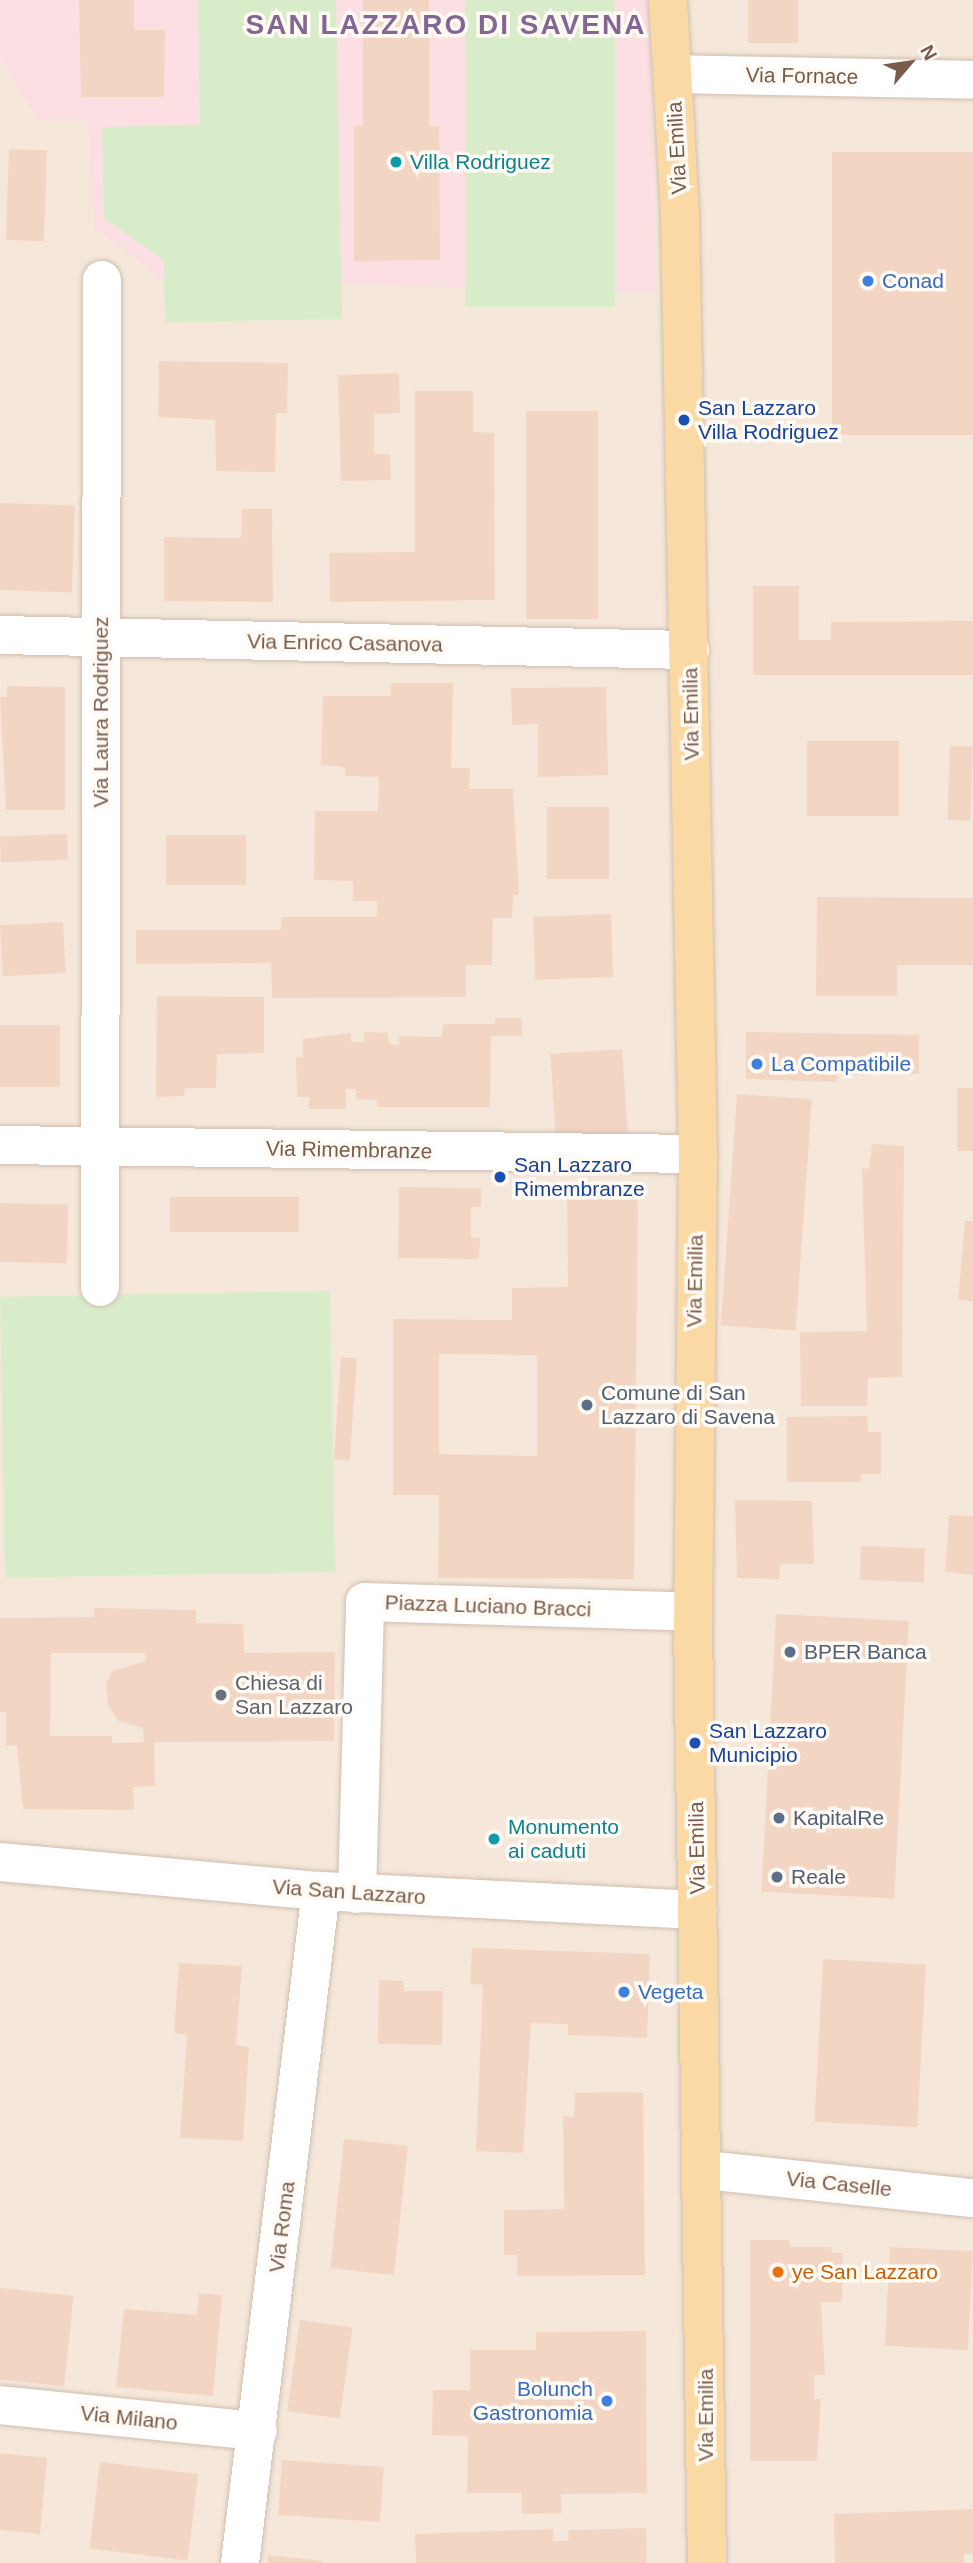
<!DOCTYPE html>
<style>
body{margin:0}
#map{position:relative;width:973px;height:2563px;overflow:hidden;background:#fdf6ec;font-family:Helvetica,sans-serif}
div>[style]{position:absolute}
.residential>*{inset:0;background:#f5e8da;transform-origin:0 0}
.medical>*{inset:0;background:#fbdfe3}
.green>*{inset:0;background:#d8ecc9;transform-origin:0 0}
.building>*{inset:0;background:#f3d5c3;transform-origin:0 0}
.roads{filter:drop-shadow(0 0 2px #d1beb0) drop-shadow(0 0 2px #d1beb0)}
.street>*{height:38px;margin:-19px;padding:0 19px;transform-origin:19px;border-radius:19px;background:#fff}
.secondary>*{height:38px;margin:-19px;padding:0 19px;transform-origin:19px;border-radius:19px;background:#fff}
.primary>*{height:38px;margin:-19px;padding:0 19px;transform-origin:19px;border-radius:19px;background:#fbd9a5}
.dots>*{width:19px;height:19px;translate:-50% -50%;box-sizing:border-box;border:4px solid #fffaf3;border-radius:50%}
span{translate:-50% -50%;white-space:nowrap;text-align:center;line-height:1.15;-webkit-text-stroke:7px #fffaf3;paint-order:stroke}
.street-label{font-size:21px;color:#7a5c4d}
.culture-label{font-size:21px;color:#0d838f}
.left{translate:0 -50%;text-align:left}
.shop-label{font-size:21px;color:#366cbe}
.right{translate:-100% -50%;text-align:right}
.transit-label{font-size:21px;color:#164399}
.service-label{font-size:21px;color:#4e5e75}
.worship-label{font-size:21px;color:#5b616d}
.food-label{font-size:21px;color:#c56008}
.district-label{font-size:28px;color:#846695;font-weight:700;letter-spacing:2px}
.north{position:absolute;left:875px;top:28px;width:70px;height:70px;-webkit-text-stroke:5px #fffaf3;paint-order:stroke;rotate:61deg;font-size:19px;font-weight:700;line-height:28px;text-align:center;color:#7a5c4d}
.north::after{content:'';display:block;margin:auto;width:24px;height:32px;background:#7a5c4d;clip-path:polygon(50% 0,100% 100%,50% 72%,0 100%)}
</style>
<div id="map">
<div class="residential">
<div style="left:0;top:0;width:973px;height:2563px"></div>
</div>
<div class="medical">
<div style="clip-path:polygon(0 0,649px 0,656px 293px,161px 278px,94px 228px,88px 120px,37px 119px,0 58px)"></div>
</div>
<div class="green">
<div style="clip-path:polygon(198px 0,336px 0,342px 319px,165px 322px,164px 260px,104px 219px,102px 127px,200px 125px)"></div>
<div style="left:465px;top:0;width:150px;height:307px"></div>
<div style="left:330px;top:1291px;width:281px;height:330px;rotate:89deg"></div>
</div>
<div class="building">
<div style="clip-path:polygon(79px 0,134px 0,134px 30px,165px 30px,164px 97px,81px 97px)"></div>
<div style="clip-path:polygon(363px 0,429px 0,429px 126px,439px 126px,440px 260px,354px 261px,354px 126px,363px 126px)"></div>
<div style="left:748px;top:0;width:50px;height:43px"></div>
<div style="left:9px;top:149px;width:38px;height:91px;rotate:2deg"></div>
<div style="left:973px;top:152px;width:283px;height:141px;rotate:90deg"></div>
<div style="clip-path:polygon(159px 361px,288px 363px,287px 413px,276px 413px,275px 472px,216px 471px,215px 420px,158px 417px)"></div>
<div style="clip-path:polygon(399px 373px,400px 413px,374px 414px,374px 454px,390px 454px,391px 480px,341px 481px,338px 375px)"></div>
<div style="clip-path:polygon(415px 391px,473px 391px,473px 432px,494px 433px,495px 600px,330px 602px,329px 553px,415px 552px)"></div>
<div style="left:526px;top:411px;width:72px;height:208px"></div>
<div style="left:0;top:503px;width:75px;height:87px;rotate:2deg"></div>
<div style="clip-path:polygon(242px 509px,272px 509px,273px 602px,164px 601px,164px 537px,241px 538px)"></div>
<div style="clip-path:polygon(753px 586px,799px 586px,799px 640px,831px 640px,831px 622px,973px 621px,973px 675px,753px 675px)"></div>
<div style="clip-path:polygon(391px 683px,453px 683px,451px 768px,470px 768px,469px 789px,513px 789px,519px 895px,513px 895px,512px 918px,493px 918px,492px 965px,466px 965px,466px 997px,272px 998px,271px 963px,136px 964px,136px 930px,281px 930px,281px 917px,377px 917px,377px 901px,353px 901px,353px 881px,314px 880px,315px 811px,378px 811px,379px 777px,345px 776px,345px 767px,321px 765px,323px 696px,391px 696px)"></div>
<div style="clip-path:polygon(7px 686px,65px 687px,65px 810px,6px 810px,0 697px,7px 697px)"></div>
<div style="clip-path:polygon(606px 687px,608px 775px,538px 777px,538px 724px,512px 725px,511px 688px)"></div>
<div style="left:807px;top:741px;width:92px;height:75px"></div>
<div style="left:950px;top:746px;width:23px;height:74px;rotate:2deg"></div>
<div style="left:547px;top:807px;width:62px;height:72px"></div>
<div style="left:67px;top:834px;width:26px;height:67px;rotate:88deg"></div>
<div style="left:166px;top:835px;width:80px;height:50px"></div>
<div style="clip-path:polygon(817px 897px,973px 898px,973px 965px,897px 965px,897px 996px,816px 996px)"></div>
<div style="left:611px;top:914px;width:63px;height:78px;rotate:88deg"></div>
<div style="left:63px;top:922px;width:51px;height:63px;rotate:87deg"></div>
<div style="clip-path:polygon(157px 996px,264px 997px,264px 1053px,217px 1054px,216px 1088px,185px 1088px,184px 1096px,156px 1097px)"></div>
<div style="clip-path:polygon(495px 1018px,522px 1018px,522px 1036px,491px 1036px,490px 1107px,377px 1107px,377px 1100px,356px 1099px,356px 1089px,346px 1089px,346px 1109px,309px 1109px,309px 1097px,297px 1097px,296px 1057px,303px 1058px,303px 1039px,351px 1033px,351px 1042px,364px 1042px,364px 1032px,388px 1033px,389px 1044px,399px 1045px,399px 1036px,442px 1037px,443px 1024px,495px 1024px)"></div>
<div style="left:0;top:1025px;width:60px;height:62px"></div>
<div style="clip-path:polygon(746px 1032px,919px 1035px,919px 1074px,837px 1075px,837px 1082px,746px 1079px)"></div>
<div style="left:622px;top:1049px;width:86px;height:72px;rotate:86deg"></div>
<div style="left:957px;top:1088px;width:16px;height:63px"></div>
<div style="left:737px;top:1094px;width:75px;height:232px;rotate:4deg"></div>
<div style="clip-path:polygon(872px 1144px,904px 1146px,902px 1377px,868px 1378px,867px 1406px,801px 1406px,800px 1332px,867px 1331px,862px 1168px,869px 1169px)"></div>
<div style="clip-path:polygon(399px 1187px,481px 1188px,481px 1207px,471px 1207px,471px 1237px,480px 1238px,479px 1259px,398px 1258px)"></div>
<div style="clip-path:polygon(evenodd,567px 1189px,638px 1189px,634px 1579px,438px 1578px,439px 1495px,393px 1495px,393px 1319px,512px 1320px,512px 1288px,568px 1287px,567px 1189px,439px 1354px,537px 1355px,537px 1456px,439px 1454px,439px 1354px)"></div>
<div style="left:299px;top:1197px;width:35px;height:129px;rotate:90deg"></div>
<div style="left:0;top:1203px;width:68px;height:59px;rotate:1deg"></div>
<div style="clip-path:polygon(965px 1221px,973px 1221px,973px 1301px,958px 1300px)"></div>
<div style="left:341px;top:1357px;width:16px;height:103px;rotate:4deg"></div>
<div style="clip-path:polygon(867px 1416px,868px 1432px,881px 1432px,881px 1474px,861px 1474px,861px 1482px,787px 1482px,787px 1417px)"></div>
<div style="clip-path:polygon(735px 1500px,812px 1501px,814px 1564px,780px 1564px,779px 1579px,737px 1578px)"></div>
<div style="clip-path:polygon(949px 1515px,973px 1516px,973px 1575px,945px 1572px)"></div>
<div style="left:861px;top:1546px;width:64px;height:34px;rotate:2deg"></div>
<div style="clip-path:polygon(evenodd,94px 1608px,196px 1610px,196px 1623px,243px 1624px,244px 1653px,335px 1652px,334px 1741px,154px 1742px,155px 1786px,133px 1787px,134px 1810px,23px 1809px,17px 1745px,6px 1746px,6px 1712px,0 1712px,0 1618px,94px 1617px,94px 1608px,51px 1653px,145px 1653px,146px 1661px,112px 1671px,106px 1684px,108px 1705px,118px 1721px,143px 1728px,144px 1742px,112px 1743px,112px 1736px,50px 1736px,51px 1653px)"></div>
<div style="left:776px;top:1614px;width:133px;height:278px;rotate:3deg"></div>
<div style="clip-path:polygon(472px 1948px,650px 1954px,647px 2038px,568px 2035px,568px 2024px,531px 2023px,523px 2153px,476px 2151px,483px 1985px,470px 1984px)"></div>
<div style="left:823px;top:1959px;width:103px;height:163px;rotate:3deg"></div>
<div style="clip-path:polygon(179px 1963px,242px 1966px,236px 2045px,249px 2047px,243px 2141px,180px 2138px,187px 2035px,174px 2033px)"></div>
<div style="clip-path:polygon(379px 1980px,403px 1981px,404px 1991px,443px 1991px,442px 2045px,378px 2044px)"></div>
<div style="clip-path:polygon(627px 2092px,643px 2093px,645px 2275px,517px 2276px,517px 2255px,504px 2255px,504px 2210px,564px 2209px,563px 2116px,574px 2117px,575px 2093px)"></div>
<div style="left:344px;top:2139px;width:64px;height:130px;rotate:6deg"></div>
<div style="clip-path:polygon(750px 2240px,789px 2240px,790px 2247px,831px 2247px,832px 2253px,843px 2253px,842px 2302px,821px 2302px,825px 2375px,814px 2375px,814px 2399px,821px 2399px,817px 2461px,750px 2461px)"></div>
<div style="left:890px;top:2247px;width:83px;height:99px;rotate:3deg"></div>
<div style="left:0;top:2288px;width:74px;height:91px;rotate:6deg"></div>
<div style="clip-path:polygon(199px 2293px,222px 2295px,213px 2396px,116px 2387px,124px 2309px,197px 2315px)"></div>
<div style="left:300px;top:2320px;width:53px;height:92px;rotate:8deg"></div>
<div style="clip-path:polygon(646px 2331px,647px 2493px,561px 2494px,562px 2513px,522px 2514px,522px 2493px,467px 2493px,468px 2436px,432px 2435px,433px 2390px,470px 2390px,470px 2350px,536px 2350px,536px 2332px)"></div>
<div style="clip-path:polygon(0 2453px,47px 2458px,40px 2534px,0 2530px)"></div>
<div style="left:282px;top:2460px;width:102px;height:55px;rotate:4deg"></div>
<div style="left:100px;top:2462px;width:99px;height:87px;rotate:7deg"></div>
<div style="clip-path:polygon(973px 2509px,973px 2554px,964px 2554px,964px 2563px,835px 2563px,834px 2514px)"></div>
<div style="clip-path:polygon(646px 2528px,647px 2563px,416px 2563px,415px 2534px,554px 2529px,553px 2541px,568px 2541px,569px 2530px)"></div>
<div style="clip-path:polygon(268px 2555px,323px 2561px,323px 2563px,267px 2563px)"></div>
</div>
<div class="roads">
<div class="street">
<div style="left:673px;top:74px;width:300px;rotate:1.1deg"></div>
<div style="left:0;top:635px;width:690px;rotate:1.25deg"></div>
<div style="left:0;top:1145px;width:698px;rotate:0.74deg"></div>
<div style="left:100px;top:1287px;width:1007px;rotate:-89.89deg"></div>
<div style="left:0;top:1862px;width:322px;rotate:5.2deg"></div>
<div style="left:321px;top:1891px;width:377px;rotate:2.9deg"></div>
<div style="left:357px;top:1894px;width:292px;rotate:-88.4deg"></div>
<div style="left:365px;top:1602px;width:328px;rotate:1.7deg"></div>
<div style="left:0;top:2405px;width:259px;rotate:5.8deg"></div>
<div style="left:240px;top:2563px;width:677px;rotate:-83.13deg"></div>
</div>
<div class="secondary">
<div style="left:705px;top:2170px;width:269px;rotate:6deg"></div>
</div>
<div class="primary">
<div style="left:668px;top:0;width:218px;rotate:86.8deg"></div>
<div style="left:680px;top:218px;width:936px;rotate:88.9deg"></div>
<div style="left:698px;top:1154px;width:470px;rotate:90.6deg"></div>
<div style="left:693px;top:1624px;width:939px;rotate:89.15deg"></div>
</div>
</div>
<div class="dots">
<div style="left:396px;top:162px;background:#0f9aa8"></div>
<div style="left:868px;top:281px;background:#3f7fe0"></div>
<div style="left:684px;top:420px;background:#1a4fb4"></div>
<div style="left:757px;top:1064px;background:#3f7fe0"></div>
<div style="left:500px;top:1177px;background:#1a4fb4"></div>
<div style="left:587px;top:1405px;background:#5c6f8a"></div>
<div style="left:790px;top:1652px;background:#5c6f8a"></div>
<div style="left:221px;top:1695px;background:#6b7280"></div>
<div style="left:695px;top:1743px;background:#1a4fb4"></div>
<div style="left:779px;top:1818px;background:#5c6f8a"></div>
<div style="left:494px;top:1839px;background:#0f9aa8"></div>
<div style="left:777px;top:1877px;background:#5c6f8a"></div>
<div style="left:624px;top:1992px;background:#3f7fe0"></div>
<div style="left:778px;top:2272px;background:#e8710a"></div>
<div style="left:607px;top:2401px;background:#3f7fe0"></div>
</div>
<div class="street-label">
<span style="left:802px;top:76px;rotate:1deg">Via Fornace</span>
<span style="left:677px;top:148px;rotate:-93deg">Via Emilia</span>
<span style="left:345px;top:643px;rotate:1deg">Via Enrico Casanova</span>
<span style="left:101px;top:712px;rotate:-90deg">Via Laura Rodriguez</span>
<span style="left:691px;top:714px;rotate:-91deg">Via Emilia</span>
<span style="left:349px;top:1150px;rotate:1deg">Via Rimembranze</span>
<span style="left:695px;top:1281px;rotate:-89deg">Via Emilia</span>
<span style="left:488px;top:1606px;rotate:2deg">Piazza Luciano Bracci</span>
<span style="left:697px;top:1848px;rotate:-91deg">Via Emilia</span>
<span style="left:349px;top:1892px;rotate:4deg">Via San Lazzaro</span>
<span style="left:839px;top:2184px;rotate:6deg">Via Caselle</span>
<span style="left:282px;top:2227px;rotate:-83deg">Via Roma</span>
<span style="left:706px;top:2415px;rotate:-90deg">Via Emilia</span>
<span style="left:129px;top:2418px;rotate:6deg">Via Milano</span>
</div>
<div class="culture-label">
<span class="left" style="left:410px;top:162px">Villa Rodriguez</span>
<span class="left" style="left:508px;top:1839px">Monumento<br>ai caduti</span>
</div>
<div class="shop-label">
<span class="left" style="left:882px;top:281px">Conad</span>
<span class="left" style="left:771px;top:1064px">La Compatibile</span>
<span class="left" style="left:638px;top:1992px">Vegeta</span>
<span class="right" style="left:593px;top:2401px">Bolunch<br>Gastronomia</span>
</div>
<div class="transit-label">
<span class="left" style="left:698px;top:420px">San Lazzaro<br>Villa Rodriguez</span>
<span class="left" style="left:514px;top:1177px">San Lazzaro<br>Rimembranze</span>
<span class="left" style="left:709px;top:1743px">San Lazzaro<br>Municipio</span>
</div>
<div class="service-label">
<span class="left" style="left:601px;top:1405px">Comune di San<br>Lazzaro di Savena</span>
<span class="left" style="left:804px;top:1652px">BPER Banca</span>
<span class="left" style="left:793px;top:1818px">KapitalRe</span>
<span class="left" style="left:791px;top:1877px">Reale</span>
</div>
<div class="worship-label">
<span class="left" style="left:235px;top:1695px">Chiesa di<br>San Lazzaro</span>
</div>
<div class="food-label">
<span class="left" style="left:792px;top:2272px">ye San Lazzaro</span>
</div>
<div class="district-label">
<span style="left:446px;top:25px">SAN LAZZARO DI SAVENA</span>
</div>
<div class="north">N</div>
</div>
